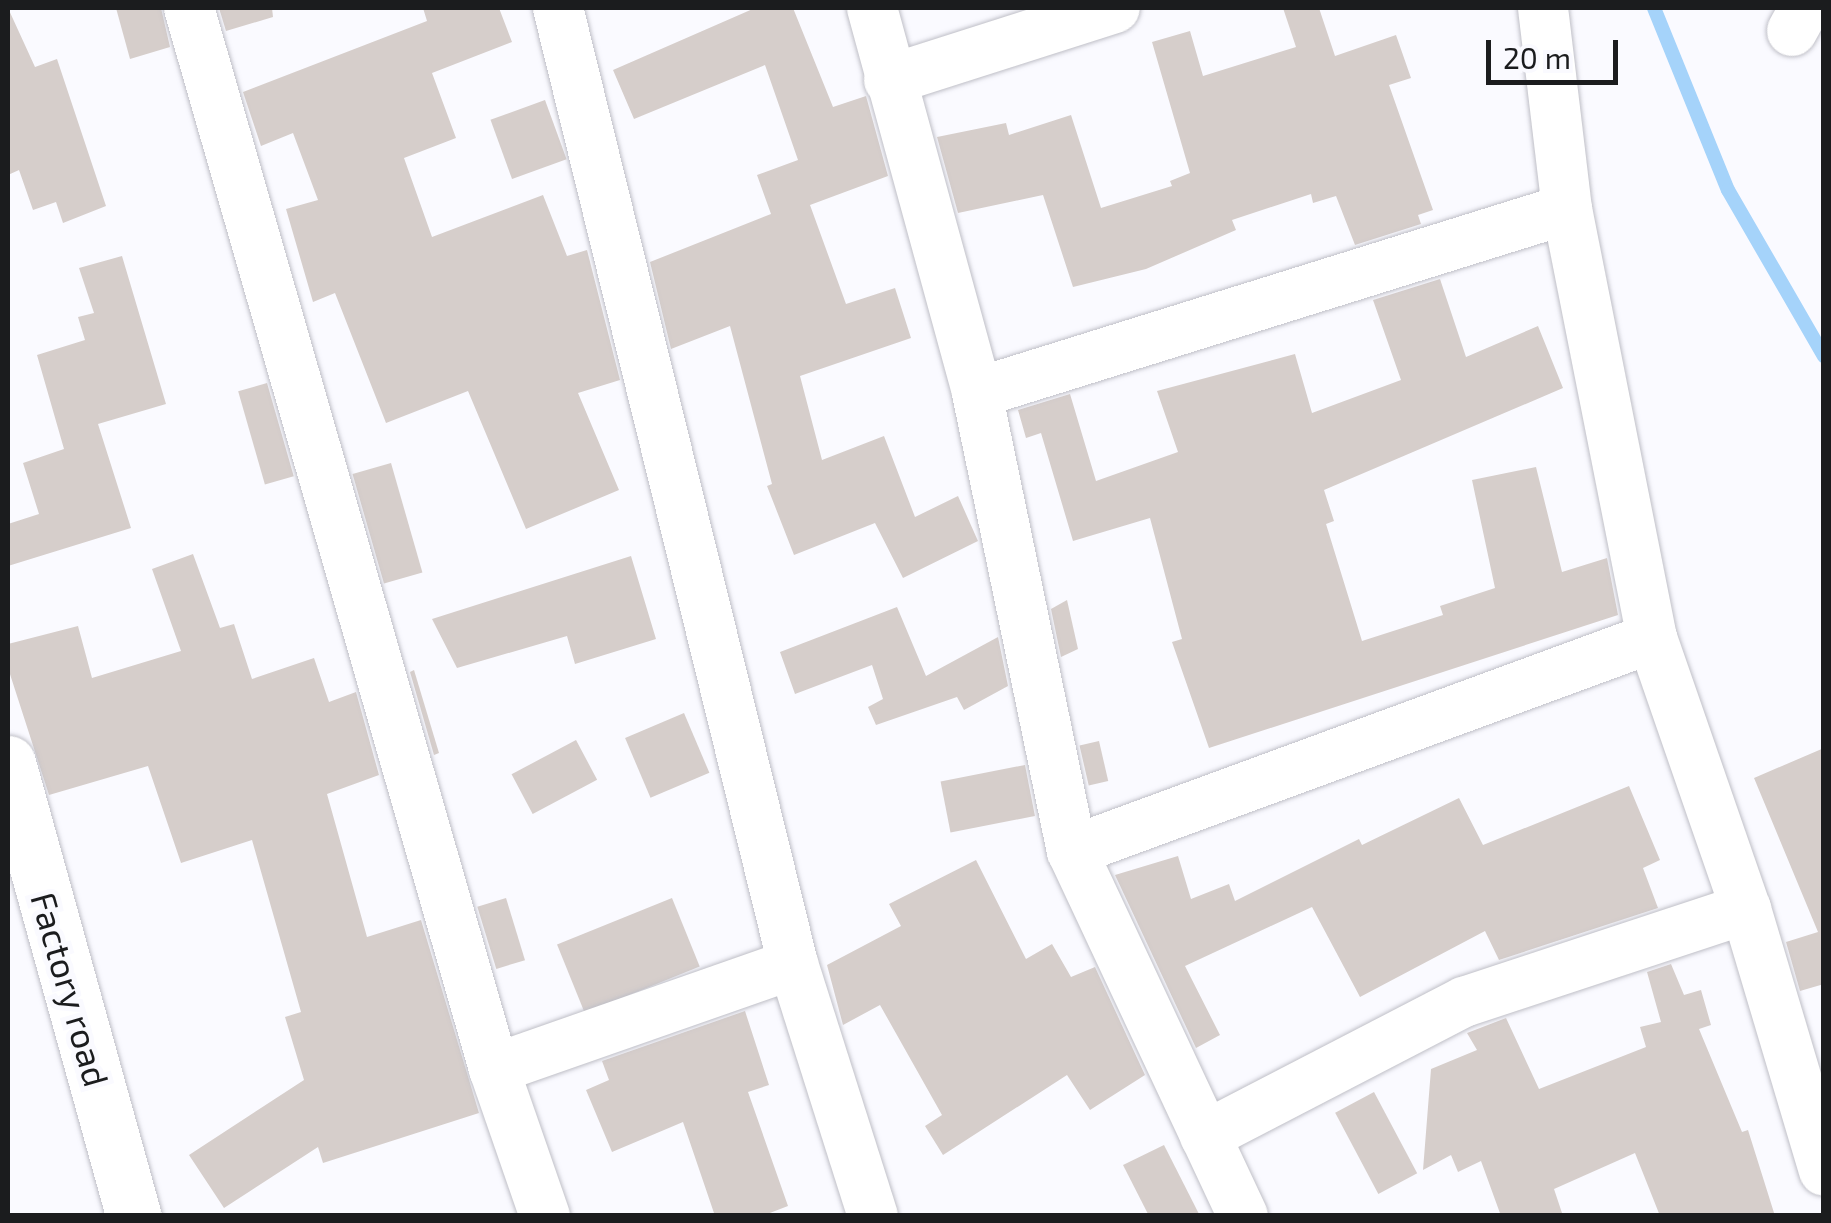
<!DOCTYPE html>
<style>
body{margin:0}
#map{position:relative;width:1831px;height:1223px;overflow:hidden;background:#fafaff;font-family:"Exo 2",sans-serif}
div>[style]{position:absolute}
.stream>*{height:14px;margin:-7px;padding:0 7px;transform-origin:7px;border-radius:7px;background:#a5d3fa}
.building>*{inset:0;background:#d6cecb;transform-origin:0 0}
.roads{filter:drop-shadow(0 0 2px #bfbfc7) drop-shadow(0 0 2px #bfbfc7)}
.minor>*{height:50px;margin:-25px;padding:0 25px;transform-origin:25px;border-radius:25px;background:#fff}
.tertiary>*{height:55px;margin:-27.5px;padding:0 27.5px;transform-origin:27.5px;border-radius:27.5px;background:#fff}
span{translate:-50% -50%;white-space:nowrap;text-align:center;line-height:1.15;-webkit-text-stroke:10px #fafaff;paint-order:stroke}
.street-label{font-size:35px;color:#1b1c1e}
.frame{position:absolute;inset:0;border:10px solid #1b1c1e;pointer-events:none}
.scale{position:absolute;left:1486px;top:40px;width:132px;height:45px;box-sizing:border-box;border:5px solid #1b1c1e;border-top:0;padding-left:12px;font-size:30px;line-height:35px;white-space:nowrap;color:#1b1c1e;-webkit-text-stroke:8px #fafaff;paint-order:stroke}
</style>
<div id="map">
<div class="stream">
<div style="left:1654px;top:8px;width:196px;rotate:67.9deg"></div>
<div style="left:1728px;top:190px;width:192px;rotate:60deg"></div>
</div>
<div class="building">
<div style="clip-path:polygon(8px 8px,35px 67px,57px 59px,106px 206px,63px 223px,56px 202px,33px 210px,19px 170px,8px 175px)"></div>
<div style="clip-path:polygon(116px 8px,161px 8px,170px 47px,130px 59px)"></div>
<div style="clip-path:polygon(219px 8px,272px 8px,273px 17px,226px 31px)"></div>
<div style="clip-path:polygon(423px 8px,499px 8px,512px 42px,432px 73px,456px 138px,404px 158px,432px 237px,543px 195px,567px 256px,587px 250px,620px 380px,578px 393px,619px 490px,526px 529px,468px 391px,386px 423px,335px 293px,313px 302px,286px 209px,318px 200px,293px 133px,261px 146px,243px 92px,427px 21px)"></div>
<div style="clip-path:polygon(755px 8px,793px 8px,833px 107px,866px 96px,888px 176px,810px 205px,846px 304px,895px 288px,911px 338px,800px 376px,822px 460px,884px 436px,915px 517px,958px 496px,978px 541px,903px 578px,875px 523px,794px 555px,767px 486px,772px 484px,730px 326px,671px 349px,650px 262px,771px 214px,757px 175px,798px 160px,765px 65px,634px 119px,613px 70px)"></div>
<div style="clip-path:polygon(1283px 8px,1319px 8px,1335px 56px,1396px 35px,1411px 78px,1389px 85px,1433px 210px,1418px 215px,1421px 224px,1355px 245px,1336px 196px,1313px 203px,1311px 194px,1232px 220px,1236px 230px,1146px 269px,1073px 287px,1043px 195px,958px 213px,937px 137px,1006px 123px,1009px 135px,1071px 115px,1101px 208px,1172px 186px,1170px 181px,1190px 173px,1152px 42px,1190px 31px,1203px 76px,1296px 47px)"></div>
<div style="left:545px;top:100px;width:63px;height:58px;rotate:70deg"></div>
<div style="clip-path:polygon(122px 256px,166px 404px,98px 424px,131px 528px,8px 566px,8px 524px,39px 514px,23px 463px,64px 449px,37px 355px,85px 340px,78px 317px,94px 313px,79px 268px)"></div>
<div style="clip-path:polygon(1440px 279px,1466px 357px,1538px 326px,1563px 388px,1324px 490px,1334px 521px,1326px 524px,1362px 641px,1443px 615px,1440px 606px,1495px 588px,1472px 480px,1536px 467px,1562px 572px,1607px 558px,1618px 615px,1209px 748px,1172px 642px,1182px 639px,1150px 518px,1073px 541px,1041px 433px,1026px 438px,1018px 410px,1070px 394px,1096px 481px,1178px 452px,1157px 391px,1295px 354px,1312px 413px,1401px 380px,1373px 300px)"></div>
<div style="left:267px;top:383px;width:97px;height:30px;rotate:74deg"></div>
<div style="left:391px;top:463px;width:114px;height:40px;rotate:74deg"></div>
<div style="clip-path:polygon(193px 554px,220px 628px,234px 624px,252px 679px,314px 658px,329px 702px,356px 692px,379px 775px,327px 794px,367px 937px,421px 920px,479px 1113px,323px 1163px,318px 1147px,224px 1208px,189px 1155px,304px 1080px,285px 1017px,301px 1012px,252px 840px,181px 863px,148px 766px,49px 795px,8px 668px,8px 644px,78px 626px,92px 678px,181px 651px,152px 569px)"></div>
<div style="clip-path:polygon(631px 556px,656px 639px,575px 664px,567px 636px,457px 668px,432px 619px)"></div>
<div style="clip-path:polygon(1067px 600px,1078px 649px,1061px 657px,1051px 609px)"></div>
<div style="clip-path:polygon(897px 607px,926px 676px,998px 637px,1008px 686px,964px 710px,957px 697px,876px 725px,868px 707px,883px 699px,872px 665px,795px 694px,780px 652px)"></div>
<div style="clip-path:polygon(414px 670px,439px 753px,434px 755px,410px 672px)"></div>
<div style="left:684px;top:713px;width:65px;height:64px;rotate:67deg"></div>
<div style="left:576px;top:740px;width:45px;height:73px;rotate:62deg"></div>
<div style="left:1099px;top:741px;width:41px;height:20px;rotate:77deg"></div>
<div style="clip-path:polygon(1824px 748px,1824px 984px,1800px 991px,1786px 942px,1818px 932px,1754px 778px)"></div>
<div style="left:1025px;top:765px;width:52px;height:86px;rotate:79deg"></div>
<div style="clip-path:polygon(1629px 786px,1660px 860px,1643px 868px,1658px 908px,1499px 960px,1485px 931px,1360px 997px,1312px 907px,1185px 966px,1220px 1035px,1196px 1048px,1115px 875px,1178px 856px,1191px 899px,1229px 884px,1235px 901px,1359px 839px,1362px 845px,1459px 798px,1483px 845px)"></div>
<div style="clip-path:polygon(976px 860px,1026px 959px,1052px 944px,1071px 977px,1095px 967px,1145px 1075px,1090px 1110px,1067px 1075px,943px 1155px,925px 1126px,942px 1115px,880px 1005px,843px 1025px,827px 965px,901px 926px,889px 904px)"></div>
<div style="left:506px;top:898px;width:65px;height:30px;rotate:73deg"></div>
<div style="left:672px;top:898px;width:74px;height:124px;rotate:68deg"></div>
<div style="clip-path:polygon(1671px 964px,1684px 995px,1701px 990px,1711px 1025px,1699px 1029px,1742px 1132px,1748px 1130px,1775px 1216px,1660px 1216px,1635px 1153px,1554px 1189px,1563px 1216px,1501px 1216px,1481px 1161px,1458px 1172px,1451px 1155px,1423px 1170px,1431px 1069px,1477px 1050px,1467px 1033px,1506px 1018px,1539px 1089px,1646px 1047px,1640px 1027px,1661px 1022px,1647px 972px)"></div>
<div style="clip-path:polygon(745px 1011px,769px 1085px,748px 1092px,788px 1206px,762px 1216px,715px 1216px,683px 1122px,612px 1152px,586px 1090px,609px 1080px,602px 1061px)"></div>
<div style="left:1374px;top:1092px;width:92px;height:44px;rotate:62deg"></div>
<div style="clip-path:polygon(1164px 1145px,1200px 1216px,1149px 1216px,1123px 1165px)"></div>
</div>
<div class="roads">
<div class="minor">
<div style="left:189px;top:8px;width:1104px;rotate:73.96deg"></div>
<div style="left:494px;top:1069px;width:156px;rotate:70.9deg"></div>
<div style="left:558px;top:8px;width:984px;rotate:76.19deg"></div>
<div style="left:793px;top:964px;width:264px;rotate:72.4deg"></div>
<div style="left:872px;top:8px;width:399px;rotate:74.7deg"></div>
<div style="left:977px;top:393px;width:468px;rotate:78.3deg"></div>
<div style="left:1072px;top:851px;width:403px;rotate:64.9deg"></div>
<div style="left:1543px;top:8px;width:202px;rotate:83.2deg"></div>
<div style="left:1567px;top:209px;width:437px;rotate:78.8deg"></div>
<div style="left:1652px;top:638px;width:287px;rotate:70.9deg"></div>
<div style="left:1746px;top:909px;width:273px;rotate:73.4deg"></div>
<div style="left:1792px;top:31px;width:26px;rotate:-61deg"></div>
<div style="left:889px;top:80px;width:237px;rotate:-17.7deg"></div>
<div style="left:977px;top:393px;width:618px;rotate:-17.32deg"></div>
<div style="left:1072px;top:851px;width:618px;rotate:-20.17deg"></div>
<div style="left:494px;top:1069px;width:317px;rotate:-19.3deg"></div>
<div style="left:1205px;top:1136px;width:292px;rotate:-27.4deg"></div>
<div style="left:1464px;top:1002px;width:297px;rotate:-18.3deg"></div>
</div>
<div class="tertiary">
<div style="left:8px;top:763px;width:470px;rotate:74.5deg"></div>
</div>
</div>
<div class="street-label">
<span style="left:71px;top:989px;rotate:74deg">Factory road</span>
</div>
<div class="frame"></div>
<div class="scale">20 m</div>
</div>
